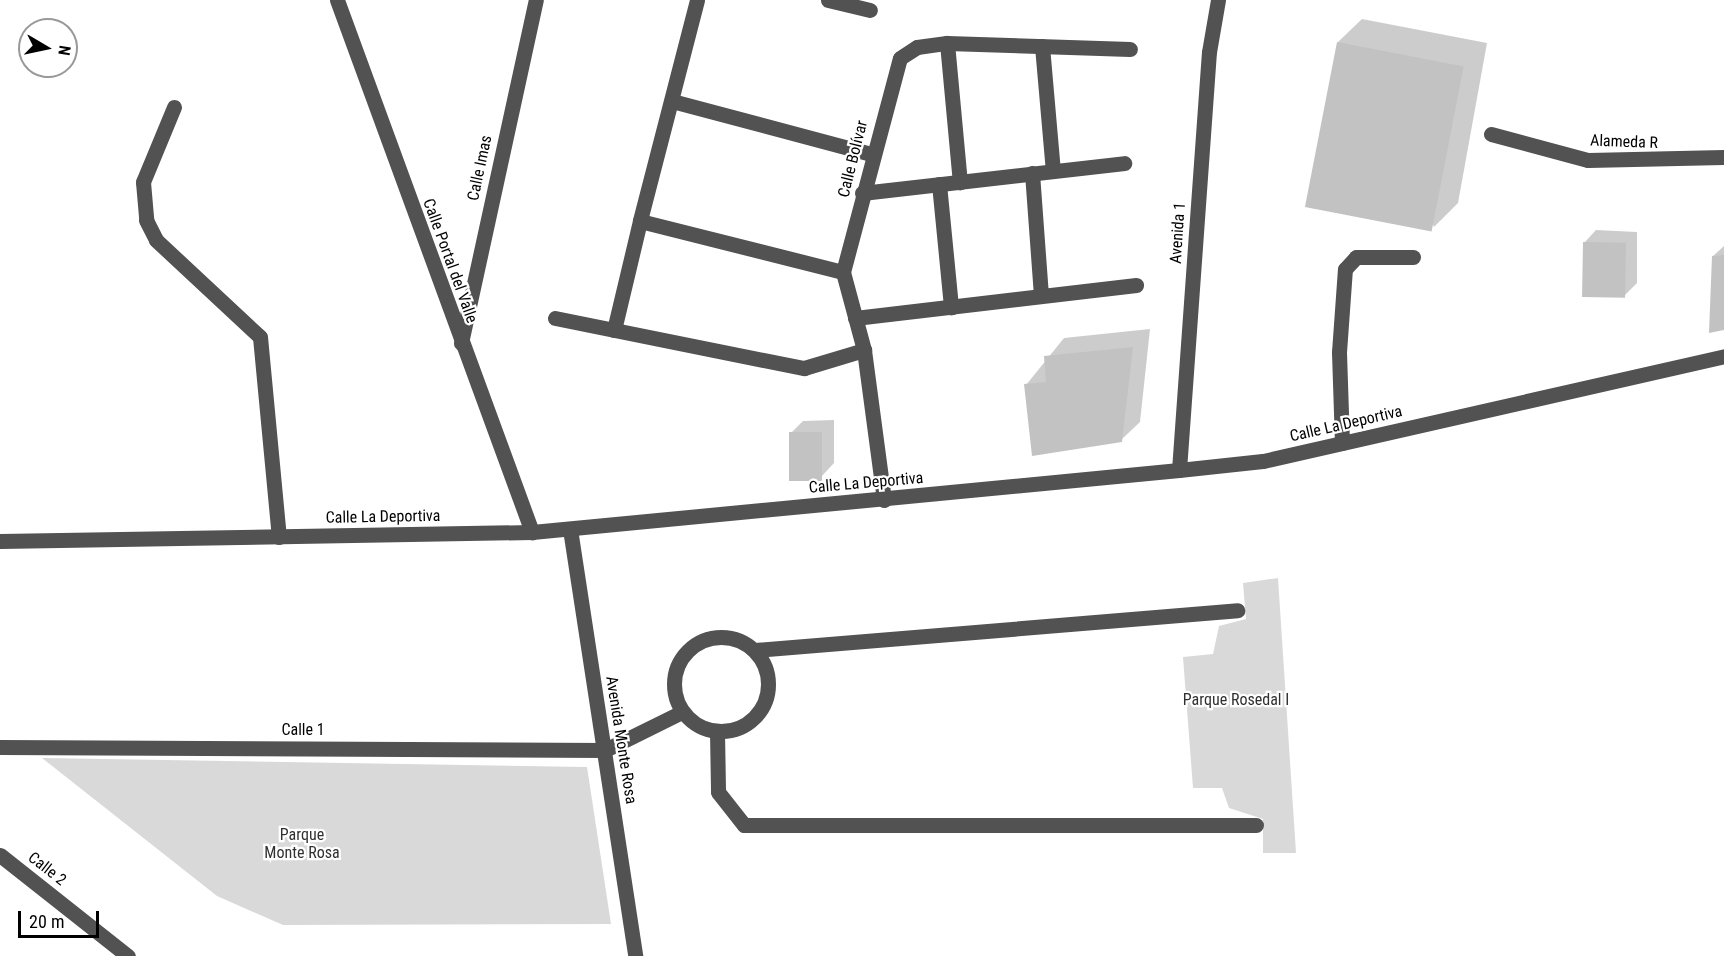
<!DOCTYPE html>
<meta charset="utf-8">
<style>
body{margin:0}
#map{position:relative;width:1724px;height:956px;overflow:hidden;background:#fff;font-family:"Roboto Condensed",sans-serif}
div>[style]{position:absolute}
.green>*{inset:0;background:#d9d9d9}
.shadow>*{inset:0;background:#0003}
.building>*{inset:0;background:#c2c2c2;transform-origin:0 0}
.minor>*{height:15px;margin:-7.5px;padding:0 7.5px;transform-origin:7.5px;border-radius:7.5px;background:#525252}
.minor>.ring{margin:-7.5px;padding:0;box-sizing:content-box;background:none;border:15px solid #525252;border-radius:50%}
span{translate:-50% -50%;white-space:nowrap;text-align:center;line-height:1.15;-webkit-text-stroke:4.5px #fff;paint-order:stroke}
.street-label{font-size:16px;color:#000}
.park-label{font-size:16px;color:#303030}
.north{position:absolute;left:18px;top:18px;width:60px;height:60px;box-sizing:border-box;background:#fff;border:2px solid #999;border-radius:50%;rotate:99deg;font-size:16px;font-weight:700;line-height:24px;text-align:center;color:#000}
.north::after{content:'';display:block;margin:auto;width:21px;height:27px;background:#000;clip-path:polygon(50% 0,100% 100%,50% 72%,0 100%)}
.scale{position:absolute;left:18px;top:911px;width:81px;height:27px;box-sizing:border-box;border:3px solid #000;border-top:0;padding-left:8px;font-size:18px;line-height:21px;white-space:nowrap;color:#000;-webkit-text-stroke:4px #fff;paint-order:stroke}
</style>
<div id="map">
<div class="green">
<div style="clip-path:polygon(1278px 578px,1296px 853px,1263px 853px,1263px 819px,1229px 808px,1222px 788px,1193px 788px,1183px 657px,1213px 654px,1219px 626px,1246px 619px,1243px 583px)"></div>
<div style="clip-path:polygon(42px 758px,587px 767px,611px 924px,283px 925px,217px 896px)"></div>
</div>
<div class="shadow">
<div style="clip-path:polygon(1362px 19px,1487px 43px,1458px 203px,1434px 227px,1338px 42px)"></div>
<div style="clip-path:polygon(1596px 230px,1637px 232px,1637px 283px,1624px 296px,1584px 243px)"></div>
<div style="clip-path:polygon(1724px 246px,1724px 328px,1713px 256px)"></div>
<div style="clip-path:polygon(1150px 329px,1140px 422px,1121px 440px,1026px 385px,1064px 338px)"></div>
<div style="clip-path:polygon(834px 420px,834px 463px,822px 476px,791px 433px,803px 421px)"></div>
</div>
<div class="building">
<div style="left:1337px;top:42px;width:129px;height:168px;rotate:11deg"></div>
<div style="left:1583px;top:242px;width:43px;height:55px;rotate:1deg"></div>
<div style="clip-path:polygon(1724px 255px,1724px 330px,1709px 333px,1712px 256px)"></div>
<div style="clip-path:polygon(1133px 347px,1122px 442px,1032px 456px,1024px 384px,1046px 382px,1044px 356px)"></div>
<div style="left:789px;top:432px;width:33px;height:49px"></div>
</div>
<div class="minor">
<div style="left:337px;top:0;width:567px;rotate:69.87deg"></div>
<div style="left:697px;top:0;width:228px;rotate:104.5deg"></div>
<div style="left:640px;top:221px;width:209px;rotate:14.1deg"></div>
<div style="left:828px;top:0;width:43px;rotate:13.4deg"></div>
<div style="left:947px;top:43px;width:140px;rotate:84.7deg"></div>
<div style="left:1042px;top:46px;width:125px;rotate:85deg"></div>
<div style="left:672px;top:101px;width:206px;rotate:14.9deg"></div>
<div style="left:174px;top:107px;width:81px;rotate:112.5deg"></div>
<div style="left:143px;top:182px;width:38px;rotate:85deg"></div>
<div style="left:146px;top:220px;width:22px;rotate:63deg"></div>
<div style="left:156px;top:240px;width:142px;rotate:43deg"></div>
<div style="left:260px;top:337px;width:201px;rotate:84.6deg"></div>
<div style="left:1491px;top:134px;width:100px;rotate:15deg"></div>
<div style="left:1588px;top:160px;width:136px;rotate:-1.3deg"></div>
<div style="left:1032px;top:173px;width:123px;rotate:85.8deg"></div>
<div style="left:939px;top:184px;width:124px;rotate:84.4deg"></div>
<div style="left:862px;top:193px;width:264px;rotate:-6.5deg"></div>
<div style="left:555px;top:318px;width:254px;rotate:11.4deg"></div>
<div style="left:804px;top:368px;width:63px;rotate:-16.7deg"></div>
<div style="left:855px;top:318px;width:283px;rotate:-6.7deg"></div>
<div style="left:614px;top:330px;width:112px;rotate:-76.6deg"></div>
<div style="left:461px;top:343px;width:351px;rotate:-77.7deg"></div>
<div style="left:1342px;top:443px;width:91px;rotate:-91.9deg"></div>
<div style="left:1339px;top:352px;width:83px;rotate:-85.9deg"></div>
<div style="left:1345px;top:269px;width:16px;rotate:-47deg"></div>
<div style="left:1356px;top:257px;width:57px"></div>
<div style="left:1179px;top:470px;width:419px;rotate:-85.9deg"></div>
<div style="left:1209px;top:52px;width:53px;rotate:-80.2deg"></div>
<div style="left:884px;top:500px;width:151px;rotate:-97.6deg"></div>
<div style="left:864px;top:350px;width:81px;rotate:-105.1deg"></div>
<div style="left:843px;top:272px;width:221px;rotate:-75.1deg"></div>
<div style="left:900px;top:58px;width:20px;rotate:-33deg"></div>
<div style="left:917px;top:47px;width:30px;rotate:-8deg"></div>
<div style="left:947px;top:43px;width:183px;rotate:1.9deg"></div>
<div style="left:570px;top:529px;width:432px;rotate:81.3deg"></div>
<div style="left:0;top:541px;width:532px;rotate:-0.97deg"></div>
<div style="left:532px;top:532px;width:650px;rotate:-5.47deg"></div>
<div style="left:1179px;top:470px;width:84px;rotate:-6.1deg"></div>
<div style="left:1263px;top:461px;width:473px;rotate:-12.8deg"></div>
<div class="ring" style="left:674px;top:637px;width:79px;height:79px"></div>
<div style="left:755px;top:650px;width:484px;rotate:-4.7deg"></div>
<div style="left:717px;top:732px;width:60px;rotate:89deg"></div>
<div style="left:718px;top:792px;width:42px;rotate:51.8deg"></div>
<div style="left:744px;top:825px;width:512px"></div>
<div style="left:0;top:747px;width:605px;rotate:0.28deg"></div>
<div style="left:605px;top:750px;width:86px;rotate:-26.3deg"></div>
<div style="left:0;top:855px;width:163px;rotate:38.3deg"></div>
</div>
<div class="street-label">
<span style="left:1624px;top:142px;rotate:2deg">Alameda R</span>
<span style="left:853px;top:159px;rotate:-76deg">Calle Bolívar</span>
<span style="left:480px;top:168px;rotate:-78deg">Calle Imas</span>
<span style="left:1178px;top:233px;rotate:-86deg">Avenida 1</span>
<span style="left:450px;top:261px;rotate:70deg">Calle Portal del Valle</span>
<span style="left:1346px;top:424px;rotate:-13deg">Calle La Deportiva</span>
<span style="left:866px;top:483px;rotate:-5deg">Calle La Deportiva</span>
<span style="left:383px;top:517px;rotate:-1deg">Calle La Deportiva</span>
<span style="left:303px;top:730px">Calle 1</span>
<span style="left:621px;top:740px;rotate:81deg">Avenida Monte Rosa</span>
<span style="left:47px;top:869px;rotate:38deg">Calle 2</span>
</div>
<div class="park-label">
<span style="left:1236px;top:700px">Parque Rosedal I</span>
<span style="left:302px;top:844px">Parque<br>Monte Rosa</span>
</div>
<div class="north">N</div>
<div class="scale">20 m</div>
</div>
